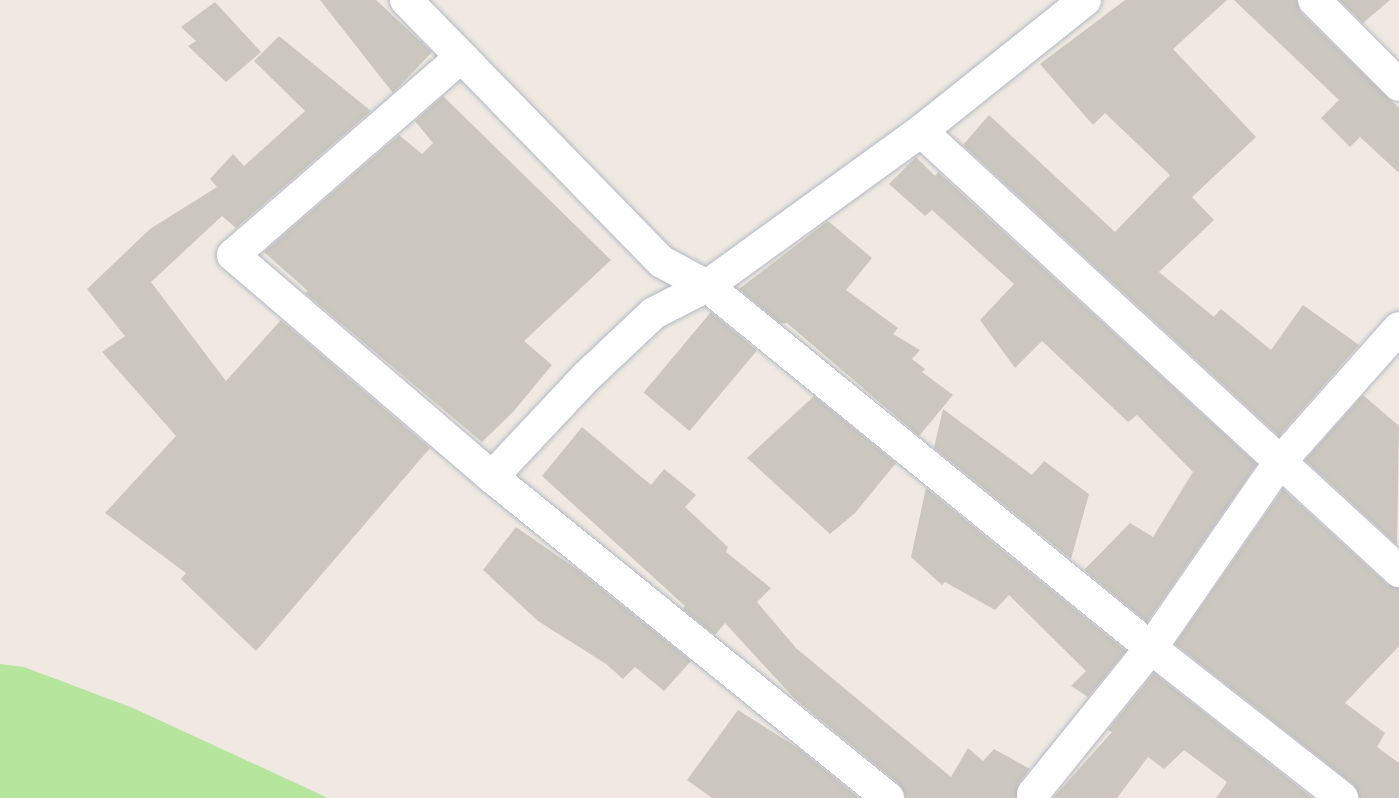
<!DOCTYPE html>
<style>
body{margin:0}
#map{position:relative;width:1399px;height:798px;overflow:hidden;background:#efe9e1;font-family:"Exo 2",sans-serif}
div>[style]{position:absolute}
.green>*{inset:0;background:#b6e59e}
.building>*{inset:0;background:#cbc7bf;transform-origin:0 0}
.roads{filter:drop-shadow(0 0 2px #b4b7c1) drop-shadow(0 0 2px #b4b7c1)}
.street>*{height:32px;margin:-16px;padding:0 16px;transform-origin:16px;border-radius:16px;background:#fff}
span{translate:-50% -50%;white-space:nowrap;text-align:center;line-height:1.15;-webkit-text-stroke:4.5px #fff;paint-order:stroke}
</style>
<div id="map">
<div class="green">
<div style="clip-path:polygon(0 664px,24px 667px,133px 708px,328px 798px,0 798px)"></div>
</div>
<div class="building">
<div style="clip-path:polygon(320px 0,376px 0,432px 52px,393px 93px)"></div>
<div style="clip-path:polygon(1125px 0,1227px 0,1173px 49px,1256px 137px,1192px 197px,1214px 220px,1159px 272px,1214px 317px,1221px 309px,1271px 350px,1303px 305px,1359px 345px,1279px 436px,963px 145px,989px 115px,1115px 232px,1170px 175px,1105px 113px,1093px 125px,1040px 64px)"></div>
<div style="clip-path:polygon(1234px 0,1297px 0,1301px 13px,1399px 108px,1399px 173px,1360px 137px,1350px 147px,1321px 118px,1339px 100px)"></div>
<div style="clip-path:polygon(1339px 0,1390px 0,1363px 23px)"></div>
<div style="clip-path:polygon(215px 2px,261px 52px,226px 82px,188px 46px,196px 41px,181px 27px)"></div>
<div style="clip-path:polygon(279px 36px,371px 111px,236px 228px,222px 216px,151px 282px,226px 381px,281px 320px,430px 448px,256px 651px,181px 579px,186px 573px,105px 513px,176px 436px,102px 352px,125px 336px,87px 289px,150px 229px,217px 187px,210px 179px,233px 154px,244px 166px,305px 111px,254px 61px)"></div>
<div style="clip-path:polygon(443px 96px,611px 260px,524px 341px,552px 365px,513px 412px,482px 442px,305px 293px,308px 291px,264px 252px,399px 135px,422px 154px,433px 143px,415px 121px)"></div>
<div style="clip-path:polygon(916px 157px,935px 176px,938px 172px,1257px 464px,1147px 622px,1084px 570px,1130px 523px,1153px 537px,1193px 472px,1137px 415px,1128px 422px,1042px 341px,1015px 368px,980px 320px,1014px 284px,932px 210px,925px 216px,889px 184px)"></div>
<div style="clip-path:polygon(828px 221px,872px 258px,846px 290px,898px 328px,893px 334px,920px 350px,912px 359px,925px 369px,922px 372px,953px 395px,919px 436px,787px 323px,780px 323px,739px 289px)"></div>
<div style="left:711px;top:312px;width:60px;height:105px;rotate:40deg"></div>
<div style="clip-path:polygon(1363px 395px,1399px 426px,1397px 545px,1305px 460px)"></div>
<div style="clip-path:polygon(814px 396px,896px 463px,855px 513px,830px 534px,747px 458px)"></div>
<div style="clip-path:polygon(943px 409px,1032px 475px,1044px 461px,1089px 494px,1071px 559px,934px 448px)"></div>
<div style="clip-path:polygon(582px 427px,651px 485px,664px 469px,696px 495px,685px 507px,728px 547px,726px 552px,771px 588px,757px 602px,796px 648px,951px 777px,968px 748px,983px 761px,994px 749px,1030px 769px,1019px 783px,1016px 798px,906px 798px,899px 784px,793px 697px,725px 623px,715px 635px,683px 609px,685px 606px,542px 476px)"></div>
<div style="clip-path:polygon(926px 488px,1126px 651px,1088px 697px,1071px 686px,1086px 671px,1009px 595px,995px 610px,945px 582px,942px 585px,911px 557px)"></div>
<div style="clip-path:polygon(1283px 489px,1387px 584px,1399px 588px,1399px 646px,1345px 703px,1385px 733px,1377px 747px,1399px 763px,1399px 798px,1360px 798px,1353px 784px,1175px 644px)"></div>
<div style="clip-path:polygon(516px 527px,578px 570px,691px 661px,664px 691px,635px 667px,623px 679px,606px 664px,538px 621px,483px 570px)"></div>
<div style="clip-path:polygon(1154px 673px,1313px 798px,1216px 798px,1227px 782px,1184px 750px,1164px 769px,1148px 757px,1117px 798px,1053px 798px,1112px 732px,1108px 730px)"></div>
<div style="clip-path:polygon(738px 710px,798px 748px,859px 798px,712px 798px,687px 780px)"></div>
</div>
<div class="roads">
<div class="street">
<div style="left:406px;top:0;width:366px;rotate:45.7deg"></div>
<div style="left:662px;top:262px;width:51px;rotate:28.1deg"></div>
<div style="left:707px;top:286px;width:573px;rotate:39.19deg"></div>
<div style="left:1151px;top:648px;width:243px;rotate:38.1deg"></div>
<div style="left:1314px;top:0;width:120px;rotate:45deg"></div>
<div style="left:461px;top:57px;width:302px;rotate:139deg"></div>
<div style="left:233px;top:255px;width:341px;rotate:40.6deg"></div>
<div style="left:492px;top:477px;width:510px;rotate:39.03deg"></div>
<div style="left:921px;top:131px;width:650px;rotate:42.63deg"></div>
<div style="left:492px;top:477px;width:137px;rotate:-46.8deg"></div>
<div style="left:586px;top:377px;width:93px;rotate:-43.3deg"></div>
<div style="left:654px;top:313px;width:59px;rotate:-27deg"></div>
<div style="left:707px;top:286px;width:264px;rotate:-35.9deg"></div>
<div style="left:921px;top:131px;width:210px;rotate:-38.6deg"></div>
<div style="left:1033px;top:794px;width:188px;rotate:-51.1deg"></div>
<div style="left:1151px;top:648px;width:226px;rotate:-55.3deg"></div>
<div style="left:1280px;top:462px;width:179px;rotate:-48.4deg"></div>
</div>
</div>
</div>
